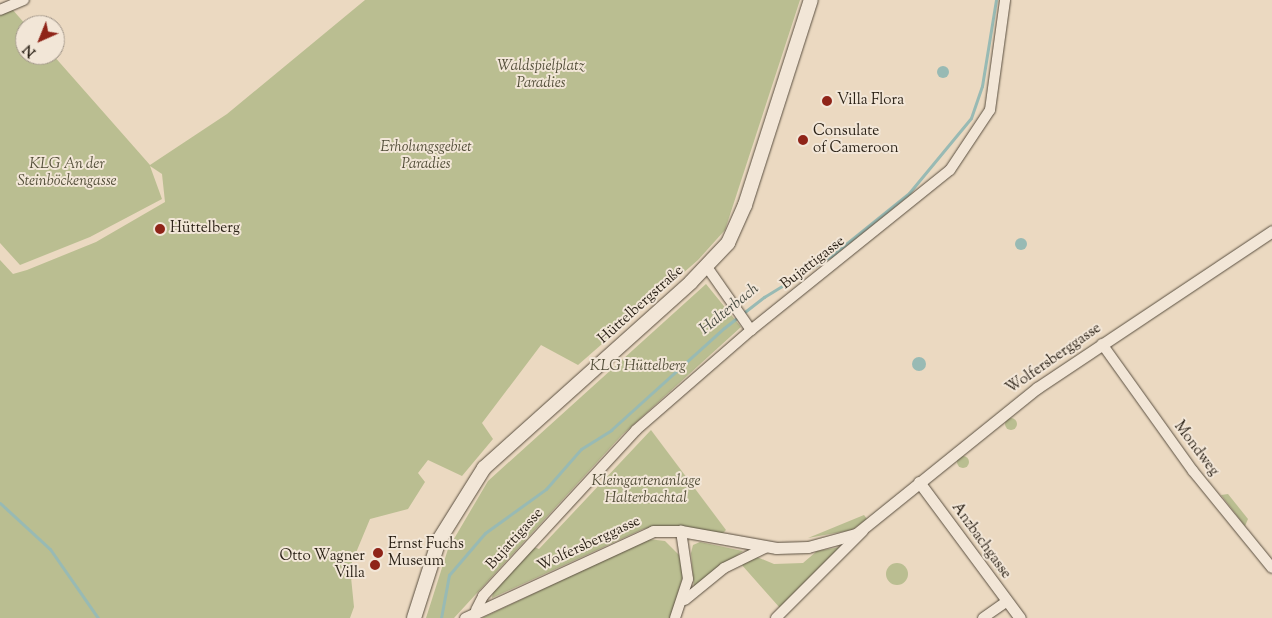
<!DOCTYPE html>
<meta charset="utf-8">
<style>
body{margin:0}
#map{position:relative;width:1272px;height:618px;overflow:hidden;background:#ebd9c1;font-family:"Sorts Mill Goudy",serif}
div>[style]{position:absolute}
.green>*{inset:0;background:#babe91;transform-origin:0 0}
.round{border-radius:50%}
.water>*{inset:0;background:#98bab4}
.stream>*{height:3px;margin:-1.5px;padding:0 1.5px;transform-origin:1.5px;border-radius:1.5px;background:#98bab4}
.roads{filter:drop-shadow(0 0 1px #594e3f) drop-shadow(0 0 1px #594e3f)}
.minor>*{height:10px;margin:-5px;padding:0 5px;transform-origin:5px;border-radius:5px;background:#f2e6d7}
.tertiary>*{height:11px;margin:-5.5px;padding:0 5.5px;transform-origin:5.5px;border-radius:5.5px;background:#f2e6d7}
.secondary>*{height:14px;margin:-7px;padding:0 7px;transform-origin:7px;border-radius:7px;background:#f2e6d7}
.dots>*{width:14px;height:14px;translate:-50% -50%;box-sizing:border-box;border:2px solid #f2e6d7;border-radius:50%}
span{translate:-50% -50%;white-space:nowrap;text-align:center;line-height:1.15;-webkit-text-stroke:4px #f2e6d7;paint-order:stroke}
.park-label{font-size:15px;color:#544f3a;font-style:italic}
.poi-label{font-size:15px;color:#281f14}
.left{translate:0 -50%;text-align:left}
.right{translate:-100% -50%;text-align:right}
.street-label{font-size:15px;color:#281f14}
.water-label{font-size:16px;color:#4a4e44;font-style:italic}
.north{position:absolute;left:15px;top:15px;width:50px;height:50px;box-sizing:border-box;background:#f2e6d7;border:1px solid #a19689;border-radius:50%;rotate:224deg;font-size:14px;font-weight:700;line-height:20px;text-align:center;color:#281f14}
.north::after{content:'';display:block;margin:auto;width:18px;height:22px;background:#8f2418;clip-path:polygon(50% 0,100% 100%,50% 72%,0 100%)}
</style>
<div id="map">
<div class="green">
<div style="clip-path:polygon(365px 0,800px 0,725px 230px,698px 260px,578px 365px,541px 345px,482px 423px,493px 439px,462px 476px,428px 460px,418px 473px,425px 482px,408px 509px,370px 519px,350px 567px,354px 607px,350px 618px,0 618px,0 260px,13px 274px,27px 270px,96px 242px,165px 202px,162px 174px,150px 166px,162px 199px,90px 237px,20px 265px,0 243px,0 15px,12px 9px,26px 25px,25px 55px,53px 55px,150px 165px,227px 114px)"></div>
<div style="clip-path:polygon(706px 284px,741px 327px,622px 435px,454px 618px,426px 618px,448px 549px,488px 481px)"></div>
<div class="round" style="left:1005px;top:418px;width:12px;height:12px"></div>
<div style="clip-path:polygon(651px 430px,726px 530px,720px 536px,654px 527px,643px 529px,492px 598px,493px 592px,534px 547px,539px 549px)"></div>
<div class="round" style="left:957px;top:456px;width:12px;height:12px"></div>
<div style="clip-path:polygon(1228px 494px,1248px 519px,1245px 526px,1221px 495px)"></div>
<div style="clip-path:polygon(864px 515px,867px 519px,852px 530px,808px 538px)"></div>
<div style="left:963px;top:521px;width:68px;height:2px;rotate:54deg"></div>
<div style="clip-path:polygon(648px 539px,665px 541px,679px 555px,683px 577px,670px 618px,482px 618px)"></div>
<div style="clip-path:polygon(700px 542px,743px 551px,694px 587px,691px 553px,693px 545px)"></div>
<div style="clip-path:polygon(841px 547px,780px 608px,741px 564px,757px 557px,774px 564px,803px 563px,817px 551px)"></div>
<div class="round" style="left:886px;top:563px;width:22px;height:22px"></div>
</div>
<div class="water">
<div class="round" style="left:937px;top:66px;width:12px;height:12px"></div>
<div class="round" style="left:1015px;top:238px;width:12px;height:12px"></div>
<div class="round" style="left:912px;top:357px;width:14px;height:14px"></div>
</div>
<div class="stream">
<div style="left:0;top:503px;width:68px;rotate:42.6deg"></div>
<div style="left:50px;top:549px;width:84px;rotate:55.2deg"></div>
<div style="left:441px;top:618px;width:44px;rotate:-79.5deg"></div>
<div style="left:449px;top:575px;width:55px;rotate:-49.4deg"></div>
<div style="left:485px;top:533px;width:75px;rotate:-35.8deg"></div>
<div style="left:546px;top:489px;width:53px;rotate:-48.8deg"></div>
<div style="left:581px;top:449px;width:36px;rotate:-32deg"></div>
<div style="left:611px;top:430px;width:152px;rotate:-42.1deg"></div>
<div style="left:724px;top:328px;width:51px;rotate:-37.8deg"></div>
<div style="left:764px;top:297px;width:79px;rotate:-31.5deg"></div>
<div style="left:831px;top:256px;width:100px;rotate:-38.9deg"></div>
<div style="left:909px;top:193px;width:97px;rotate:-50.4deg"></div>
<div style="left:971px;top:118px;width:34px;rotate:-71deg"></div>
<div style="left:982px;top:86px;width:87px;rotate:-80.8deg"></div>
</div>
<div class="roads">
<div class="minor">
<div style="left:0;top:10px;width:26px;rotate:-23deg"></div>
<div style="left:707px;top:267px;width:77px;rotate:55.1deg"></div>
<div style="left:1102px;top:344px;width:156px;rotate:54.4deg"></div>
<div style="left:1193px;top:471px;width:125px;rotate:50.8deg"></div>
<div style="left:685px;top:600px;width:50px;rotate:-39.4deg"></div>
<div style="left:724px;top:568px;width:46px;rotate:-26deg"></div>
<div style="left:476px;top:610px;width:16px;rotate:-63deg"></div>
<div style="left:483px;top:596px;width:226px;rotate:-47.3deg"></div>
<div style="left:636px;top:430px;width:152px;rotate:-41deg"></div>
<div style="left:751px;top:330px;width:255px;rotate:-38.8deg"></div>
<div style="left:950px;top:170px;width:72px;rotate:-56.3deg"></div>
<div style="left:990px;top:110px;width:111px;rotate:-82.2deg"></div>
<div style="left:675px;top:618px;width:41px;rotate:-71.6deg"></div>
<div style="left:688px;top:579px;width:49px;rotate:-98.3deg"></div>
<div style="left:776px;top:618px;width:123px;rotate:-45deg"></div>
<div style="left:983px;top:618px;width:29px;rotate:-35deg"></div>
</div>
<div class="tertiary">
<div style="left:919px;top:482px;width:169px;rotate:53.4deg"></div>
<div style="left:465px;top:618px;width:207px;rotate:-24.8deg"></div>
<div style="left:653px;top:531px;width:28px"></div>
<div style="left:681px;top:531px;width:97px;rotate:10.1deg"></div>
<div style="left:776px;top:548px;width:32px;rotate:-2deg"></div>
<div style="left:808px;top:547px;width:50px;rotate:-15.2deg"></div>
<div style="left:856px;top:534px;width:233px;rotate:-38.9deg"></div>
<div style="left:1037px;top:388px;width:283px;rotate:-33.7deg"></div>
</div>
<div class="secondary">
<div style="left:414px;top:618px;width:82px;rotate:-72.2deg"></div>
<div style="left:439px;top:540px;width:85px;rotate:-58deg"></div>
<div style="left:484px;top:468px;width:278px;rotate:-41.9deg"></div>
<div style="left:691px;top:282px;width:54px;rotate:-46.5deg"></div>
<div style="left:728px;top:243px;width:42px;rotate:-65.9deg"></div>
<div style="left:745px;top:205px;width:215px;rotate:-72.2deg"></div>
</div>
</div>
<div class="dots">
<div style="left:827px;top:101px;background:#8f2418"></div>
<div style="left:803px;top:140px;background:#8f2418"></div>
<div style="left:160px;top:229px;background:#8f2418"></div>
<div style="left:378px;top:553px;background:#8f2418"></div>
<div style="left:375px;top:565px;background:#8f2418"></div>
</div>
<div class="park-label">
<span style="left:541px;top:75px">Waldspielplatz<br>Paradies</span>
<span style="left:426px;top:156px">Erholungsgebiet<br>Paradies</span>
<span style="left:67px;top:173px">KLG An der<br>Steinböckengasse</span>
<span style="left:638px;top:367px">KLG Hüttelberg</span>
<span style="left:646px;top:490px">Kleingartenanlage<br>Halterbachtal</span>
</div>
<div class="poi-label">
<span class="left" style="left:837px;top:101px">Villa Flora</span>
<span class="left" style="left:813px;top:140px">Consulate<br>of Cameroon</span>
<span class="left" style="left:170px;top:229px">Hüttelberg</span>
<span class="left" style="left:388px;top:553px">Ernst Fuchs<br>Museum</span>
<span class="right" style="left:365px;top:565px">Otto Wagner<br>Villa</span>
</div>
<div class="street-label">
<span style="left:813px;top:263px;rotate:-38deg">Bujattigasse</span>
<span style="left:641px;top:305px;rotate:-42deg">Hüttelbergstraße</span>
<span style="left:1054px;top:359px;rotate:-35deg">Wolfersberggasse</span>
<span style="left:1196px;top:449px;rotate:53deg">Mondweg</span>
<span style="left:515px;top:539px;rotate:-48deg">Bujattigasse</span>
<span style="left:981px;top:541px;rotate:54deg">Anzbachgasse</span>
<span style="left:589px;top:544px;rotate:-25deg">Wolfersberggasse</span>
</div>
<div class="water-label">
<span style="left:730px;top:310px;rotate:-39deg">Halterbach</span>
</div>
<div class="north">N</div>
</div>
